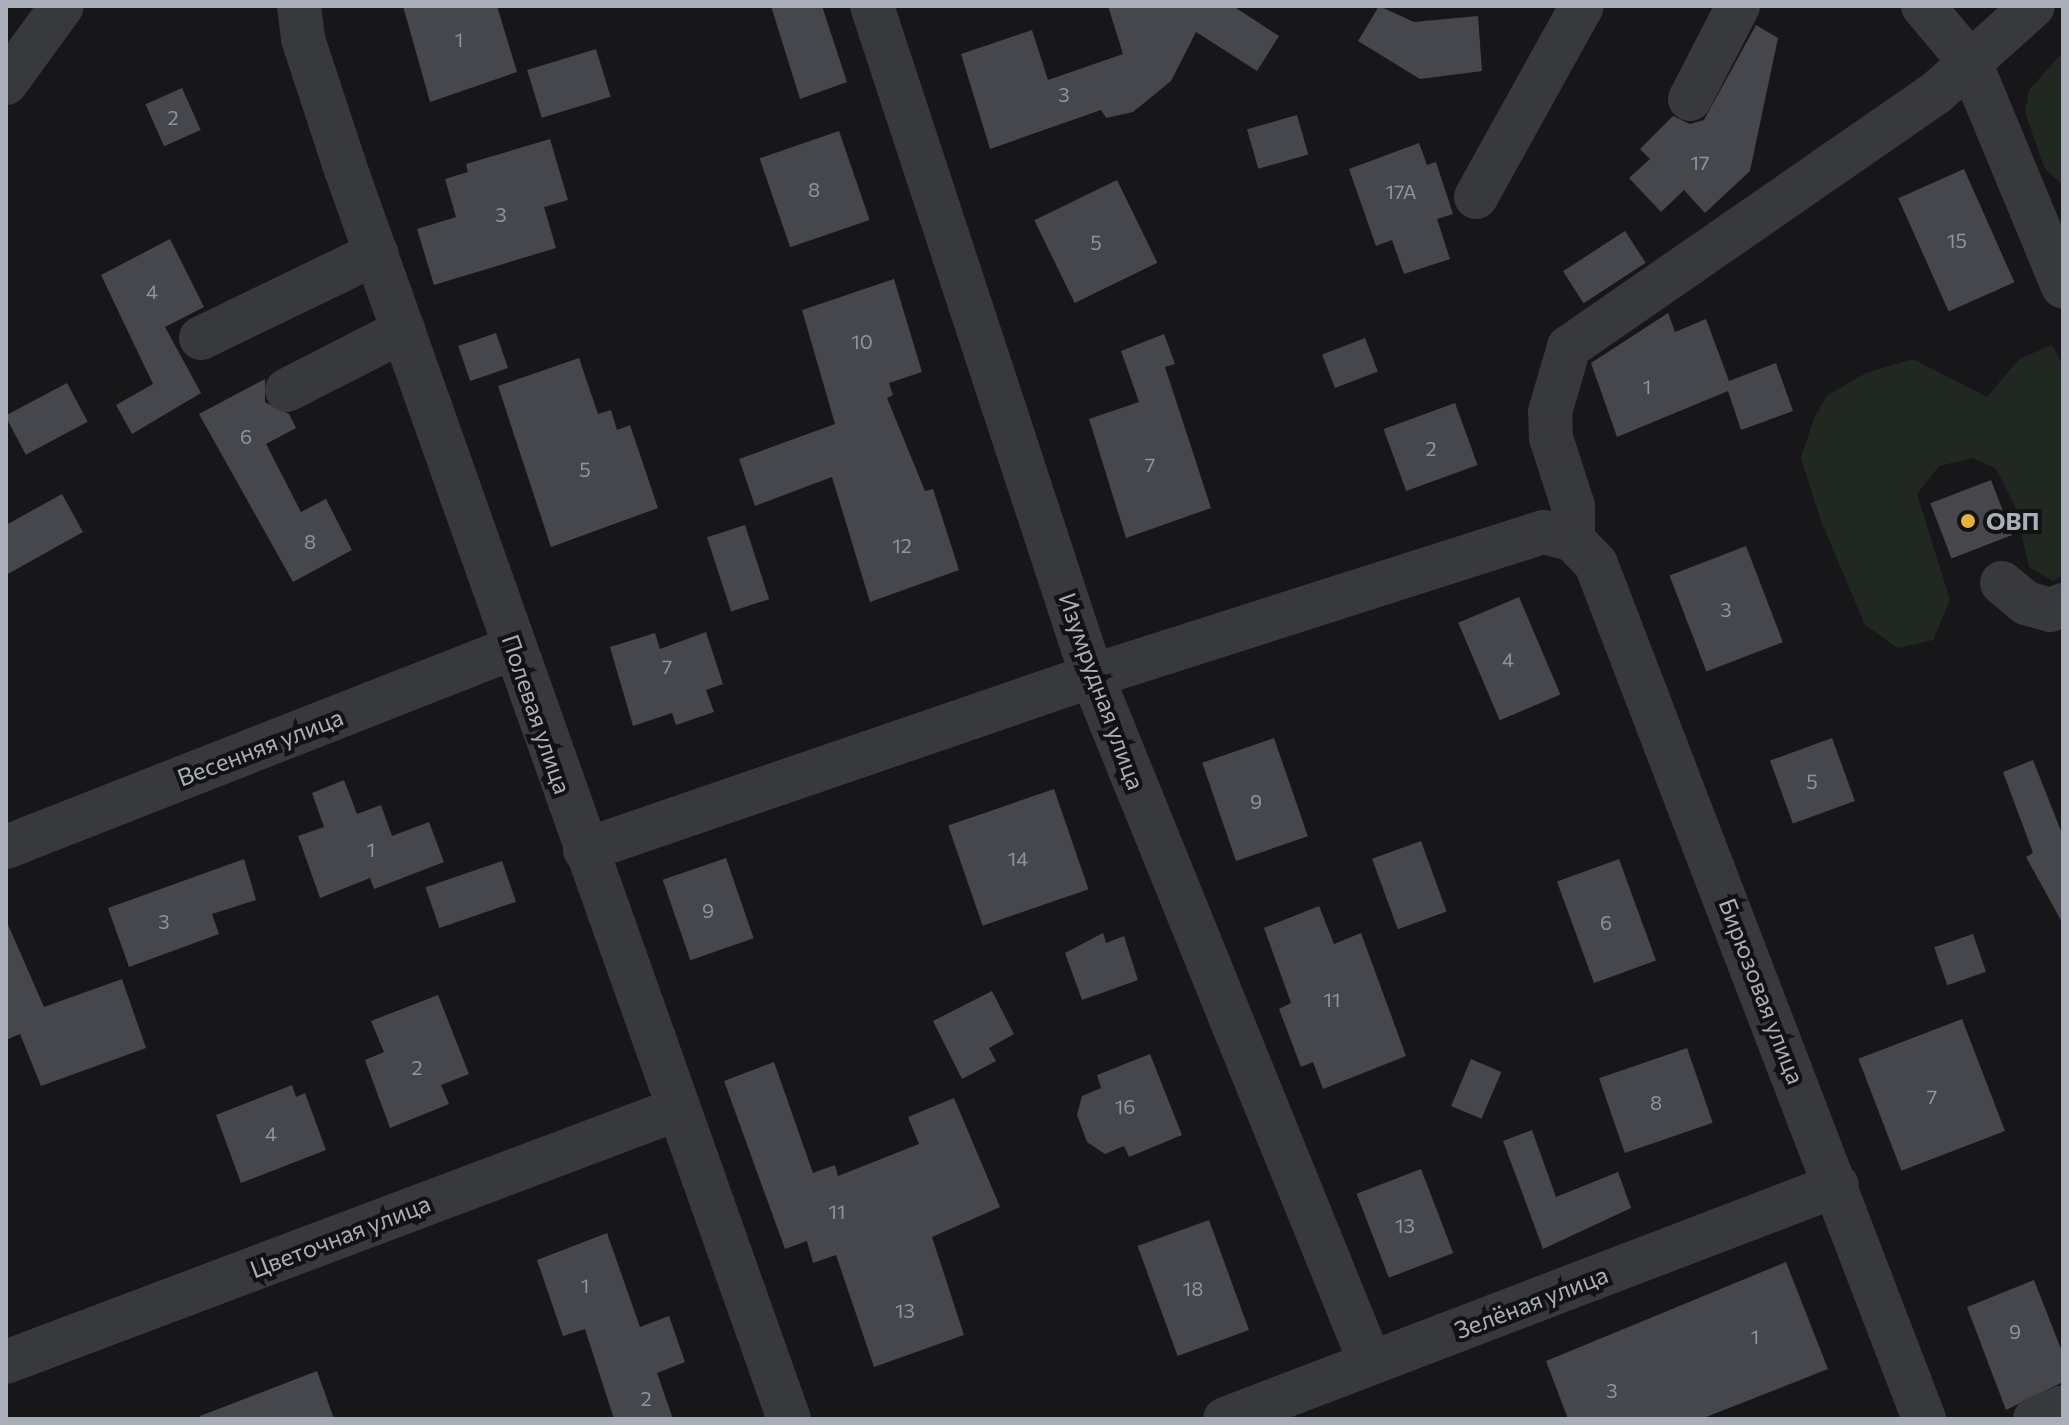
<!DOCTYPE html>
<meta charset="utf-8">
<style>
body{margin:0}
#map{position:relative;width:2069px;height:1425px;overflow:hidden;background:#171719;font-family:Commissioner,sans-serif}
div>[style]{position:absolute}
.green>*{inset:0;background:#212822}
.building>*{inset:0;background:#46474c;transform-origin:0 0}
.minor>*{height:44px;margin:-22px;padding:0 22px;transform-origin:22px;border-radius:22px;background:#38393d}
.dots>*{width:22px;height:22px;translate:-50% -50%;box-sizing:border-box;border:4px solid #121214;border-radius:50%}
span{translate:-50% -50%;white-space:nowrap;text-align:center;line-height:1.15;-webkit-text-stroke:8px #121214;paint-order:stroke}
.number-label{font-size:20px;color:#91949d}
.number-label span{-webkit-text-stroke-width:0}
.poi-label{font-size:24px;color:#aaaeb8;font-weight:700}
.left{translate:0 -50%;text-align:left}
.street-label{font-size:24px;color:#aaaeb8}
.frame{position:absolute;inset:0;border:8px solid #aaaeb8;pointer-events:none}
</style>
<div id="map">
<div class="green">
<div style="clip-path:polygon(2063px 52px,2063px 185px,2045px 169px,2025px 113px,2029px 90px)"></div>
<div style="clip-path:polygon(2052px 345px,2063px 366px,2063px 575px,2053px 581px,2029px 567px,2015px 506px,1996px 469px,1973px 458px,1939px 466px,1917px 494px,1950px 600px,1933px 640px,1898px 648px,1865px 625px,1821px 521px,1801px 458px,1815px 416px,1828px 395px,1866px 373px,1913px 359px,1987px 397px,2019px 359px)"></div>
</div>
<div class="building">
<div style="clip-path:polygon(403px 6px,497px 6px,517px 72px,430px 102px)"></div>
<div style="clip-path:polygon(771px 6px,822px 6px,847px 82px,800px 99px)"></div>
<div style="clip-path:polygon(1108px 6px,1233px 6px,1279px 36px,1257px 71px,1196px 32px,1171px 81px,1133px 112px,1106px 118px,1101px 110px,990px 149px,961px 54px,1032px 30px,1048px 80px,1123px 54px)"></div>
<div style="clip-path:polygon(1379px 6px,1414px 22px,1478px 16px,1482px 71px,1420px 79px,1358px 41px)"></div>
<div style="clip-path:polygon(1756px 25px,1778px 38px,1750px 171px,1705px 213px,1684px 190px,1661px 212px,1629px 178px,1650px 159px,1640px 149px,1673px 116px,1690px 124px,1704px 120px)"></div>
<div style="left:596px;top:49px;width:50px;height:72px;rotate:73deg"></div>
<div style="left:182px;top:88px;width:46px;height:40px;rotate:66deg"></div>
<div style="left:1297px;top:115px;width:41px;height:52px;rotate:74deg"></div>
<div style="left:839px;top:131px;width:94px;height:84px;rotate:71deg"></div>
<div style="clip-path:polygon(550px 139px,568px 200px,544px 207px,556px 248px,434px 285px,417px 229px,456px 217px,445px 179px,468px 172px,466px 164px)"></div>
<div style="clip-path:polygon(1419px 143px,1427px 165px,1436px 162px,1453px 214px,1437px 219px,1450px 259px,1404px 274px,1392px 240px,1376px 246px,1349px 169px)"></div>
<div style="left:1964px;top:169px;width:124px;height:72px;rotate:66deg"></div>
<div style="left:1117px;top:180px;width:92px;height:92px;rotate:64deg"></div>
<div style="left:1625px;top:231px;width:38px;height:74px;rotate:57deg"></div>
<div style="clip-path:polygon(170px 239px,204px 307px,165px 327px,201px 393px,132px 434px,116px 405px,153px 384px,101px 275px)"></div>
<div style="clip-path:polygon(894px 279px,922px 372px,889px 383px,893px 395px,887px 398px,925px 491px,933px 489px,959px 570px,870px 602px,832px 477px,755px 506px,739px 459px,835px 424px,802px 310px)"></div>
<div style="clip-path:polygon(1668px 313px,1675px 332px,1706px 319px,1729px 381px,1776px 363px,1793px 411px,1741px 430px,1728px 391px,1617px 437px,1591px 363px)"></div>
<div style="left:496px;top:333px;width:37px;height:40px;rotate:71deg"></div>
<div style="clip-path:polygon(1164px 334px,1175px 364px,1165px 367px,1211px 508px,1126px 538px,1089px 419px,1139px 402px,1121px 351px)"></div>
<div style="left:1365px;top:338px;width:36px;height:46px;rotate:69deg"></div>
<div style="clip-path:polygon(579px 358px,598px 414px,611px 410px,617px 430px,630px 425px,658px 508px,551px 547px,498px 386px)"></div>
<div style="clip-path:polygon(265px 379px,265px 402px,289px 414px,296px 428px,266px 444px,301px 512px,326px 499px,352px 550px,293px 582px,199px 414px)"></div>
<div style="left:67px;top:383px;width:44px;height:70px;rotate:62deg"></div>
<div style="left:1455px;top:403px;width:66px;height:76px;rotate:70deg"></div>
<div style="left:1991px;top:480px;width:59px;height:65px;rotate:69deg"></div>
<div style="clip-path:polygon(62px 494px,83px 532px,6px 575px,6px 525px)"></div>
<div style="left:745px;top:525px;width:78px;height:40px;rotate:72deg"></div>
<div style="left:1746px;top:546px;width:103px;height:82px;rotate:69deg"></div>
<div style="left:1519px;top:597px;width:106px;height:66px;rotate:67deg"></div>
<div style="clip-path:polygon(706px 632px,723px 684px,706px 690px,714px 712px,676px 725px,672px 713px,633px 726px,610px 647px,655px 633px,660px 649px)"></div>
<div style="left:1274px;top:738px;width:104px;height:76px;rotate:71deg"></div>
<div style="left:1832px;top:738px;width:67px;height:66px;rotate:70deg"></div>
<div style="clip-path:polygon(2033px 760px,2063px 836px,2063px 924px,2026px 857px,2033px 853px,2003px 772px)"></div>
<div style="clip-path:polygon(344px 780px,357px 814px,381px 805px,392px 836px,429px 822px,444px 862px,374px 889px,370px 878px,320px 898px,298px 836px,324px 827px,312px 793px)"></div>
<div style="left:1054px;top:789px;width:106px;height:112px;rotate:71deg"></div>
<div style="left:1421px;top:841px;width:75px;height:52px;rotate:70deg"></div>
<div style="left:726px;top:858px;width:85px;height:67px;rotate:71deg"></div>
<div style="clip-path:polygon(244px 859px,256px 900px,212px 914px,219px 934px,129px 967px,108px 908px)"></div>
<div style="left:1619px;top:859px;width:108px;height:66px;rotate:70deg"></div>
<div style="left:502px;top:861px;width:43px;height:81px;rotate:71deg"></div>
<div style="clip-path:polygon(1319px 906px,1334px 944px,1361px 933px,1406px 1056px,1323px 1089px,1313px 1062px,1301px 1067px,1279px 1009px,1291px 1003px,1264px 928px)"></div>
<div style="clip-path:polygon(6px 920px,44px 1007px,122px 979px,146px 1048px,41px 1086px,20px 1034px,6px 1040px)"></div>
<div style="clip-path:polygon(1103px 933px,1106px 943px,1124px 936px,1138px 980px,1082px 1000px,1065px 953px)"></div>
<div style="left:1973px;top:934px;width:40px;height:41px;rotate:71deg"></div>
<div style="clip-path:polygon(992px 991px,1014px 1034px,989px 1048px,996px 1061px,962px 1079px,933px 1021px)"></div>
<div style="clip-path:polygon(438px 995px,469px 1074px,441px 1085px,449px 1104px,390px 1128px,365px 1060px,384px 1052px,371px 1021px)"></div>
<div style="left:1962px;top:1019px;width:120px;height:111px;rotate:69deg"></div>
<div style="left:1687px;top:1048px;width:79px;height:93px;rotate:71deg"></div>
<div style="clip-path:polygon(1150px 1054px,1182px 1135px,1129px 1157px,1124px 1146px,1105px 1154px,1087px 1142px,1077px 1115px,1082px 1096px,1101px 1088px,1097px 1075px)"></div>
<div style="left:1471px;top:1059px;width:33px;height:51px;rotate:23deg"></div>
<div style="clip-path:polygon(774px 1062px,813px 1173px,835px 1165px,838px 1176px,919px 1144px,908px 1117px,954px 1098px,1000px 1207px,932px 1237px,964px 1335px,874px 1367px,836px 1255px,813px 1263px,807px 1241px,785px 1249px,724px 1081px)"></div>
<div style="clip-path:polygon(292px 1085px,296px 1097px,305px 1093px,326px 1150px,241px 1183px,216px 1115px)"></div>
<div style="clip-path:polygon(1532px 1130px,1556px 1197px,1618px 1172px,1631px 1208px,1543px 1249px,1503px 1141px)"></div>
<div style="left:1421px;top:1169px;width:90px;height:69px;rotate:69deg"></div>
<div style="left:1209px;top:1220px;width:117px;height:76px;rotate:70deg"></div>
<div style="clip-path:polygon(607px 1233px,640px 1327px,669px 1316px,685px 1362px,657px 1373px,673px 1419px,614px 1419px,585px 1329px,563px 1336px,537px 1260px)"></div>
<div style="clip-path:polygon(1786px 1262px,1828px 1369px,1701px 1419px,1568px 1419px,1546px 1361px)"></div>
<div style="clip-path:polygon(2034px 1280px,2063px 1354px,2063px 1382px,2006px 1410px,1967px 1307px)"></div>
<div style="clip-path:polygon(317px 1371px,334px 1419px,201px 1419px,200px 1416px)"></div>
</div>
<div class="minor">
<div style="left:299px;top:6px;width:33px;rotate:83deg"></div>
<div style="left:303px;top:39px;width:132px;rotate:71.8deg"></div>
<div style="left:344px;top:164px;width:1332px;rotate:70.48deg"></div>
<div style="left:872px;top:6px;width:705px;rotate:71.82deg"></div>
<div style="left:1092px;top:676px;width:740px;rotate:67.94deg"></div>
<div style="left:1923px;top:6px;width:73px;rotate:50deg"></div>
<div style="left:1970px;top:62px;width:243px;rotate:67.5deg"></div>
<div style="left:6px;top:83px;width:95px;rotate:-54deg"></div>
<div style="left:1690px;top:99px;width:105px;rotate:-62.7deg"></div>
<div style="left:1476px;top:197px;width:218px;rotate:-61deg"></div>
<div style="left:201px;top:338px;width:195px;rotate:-25.8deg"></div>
<div style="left:287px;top:390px;width:131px;rotate:-27.1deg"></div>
<div style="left:1573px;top:540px;width:34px;rotate:-90deg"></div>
<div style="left:1573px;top:506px;width:71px;rotate:-107.9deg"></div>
<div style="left:1551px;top:438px;width:26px;rotate:-92deg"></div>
<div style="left:1550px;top:412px;width:68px;rotate:-73.7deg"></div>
<div style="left:1569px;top:347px;width:446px;rotate:-34.7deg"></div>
<div style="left:1936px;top:93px;width:130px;rotate:-41.9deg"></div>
<div style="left:2002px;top:583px;width:31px;rotate:40deg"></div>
<div style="left:2026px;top:603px;width:25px;rotate:16deg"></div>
<div style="left:2050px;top:610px;width:14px;rotate:-21deg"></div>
<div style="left:6px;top:847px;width:545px;rotate:-21.43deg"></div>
<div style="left:585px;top:850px;width:536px;rotate:-18.94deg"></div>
<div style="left:1092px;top:676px;width:474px;rotate:-17.7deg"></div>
<div style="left:1544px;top:532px;width:30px;rotate:15deg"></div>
<div style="left:1573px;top:540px;width:33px;rotate:46deg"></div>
<div style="left:1596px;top:564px;width:916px;rotate:69.01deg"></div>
<div style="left:6px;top:1362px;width:715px;rotate:-20.64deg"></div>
<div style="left:1225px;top:1419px;width:655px;rotate:-20.92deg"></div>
<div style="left:2035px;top:1419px;width:30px;rotate:-23deg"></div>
</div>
<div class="dots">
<div style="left:1968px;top:521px;background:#e4ae43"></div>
</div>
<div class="number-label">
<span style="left:459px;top:39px">1</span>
<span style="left:1064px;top:94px">3</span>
<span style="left:173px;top:117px">2</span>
<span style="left:1700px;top:162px">17</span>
<span style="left:814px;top:189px">8</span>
<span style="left:1401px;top:191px">17А</span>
<span style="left:501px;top:214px">3</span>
<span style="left:1957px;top:240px">15</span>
<span style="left:1096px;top:242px">5</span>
<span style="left:152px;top:291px">4</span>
<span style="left:862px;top:341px">10</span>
<span style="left:1647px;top:386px">1</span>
<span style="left:246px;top:436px">6</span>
<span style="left:1431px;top:448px">2</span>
<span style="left:1150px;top:464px">7</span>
<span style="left:585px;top:469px">5</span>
<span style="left:310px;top:541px">8</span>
<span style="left:902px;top:545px">12</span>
<span style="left:1726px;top:609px">3</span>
<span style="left:1508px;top:659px">4</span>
<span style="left:667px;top:666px">7</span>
<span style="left:1812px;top:781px">5</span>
<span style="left:1256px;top:801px">9</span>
<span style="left:371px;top:849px">1</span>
<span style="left:1018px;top:858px">14</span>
<span style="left:708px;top:910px">9</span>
<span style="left:164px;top:921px">3</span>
<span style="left:1606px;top:922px">6</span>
<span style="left:1332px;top:999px">11</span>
<span style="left:417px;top:1067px">2</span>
<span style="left:1932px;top:1096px">7</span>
<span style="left:1656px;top:1102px">8</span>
<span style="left:1125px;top:1106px">16</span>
<span style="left:271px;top:1133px">4</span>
<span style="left:837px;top:1211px">11</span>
<span style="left:1405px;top:1225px">13</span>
<span style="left:585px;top:1285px">1</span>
<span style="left:1193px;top:1288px">18</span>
<span style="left:905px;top:1310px">13</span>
<span style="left:2015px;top:1331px">9</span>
<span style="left:1755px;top:1336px">1</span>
<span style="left:1612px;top:1390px">3</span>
<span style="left:646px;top:1398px">2</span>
</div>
<div class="poi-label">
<span class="left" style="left:1986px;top:521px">ОВП</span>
</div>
<div class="street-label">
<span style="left:1102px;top:691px;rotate:70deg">Изумрудная улица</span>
<span style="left:537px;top:714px;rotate:71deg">Полевая улица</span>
<span style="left:260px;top:747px;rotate:-21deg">Весенняя улица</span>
<span style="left:1762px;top:991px;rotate:69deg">Бирюзовая улица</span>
<span style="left:340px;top:1236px;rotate:-21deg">Цветочная улица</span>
<span style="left:1531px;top:1302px;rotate:-21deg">Зелёная улица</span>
</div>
<div class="frame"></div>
</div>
